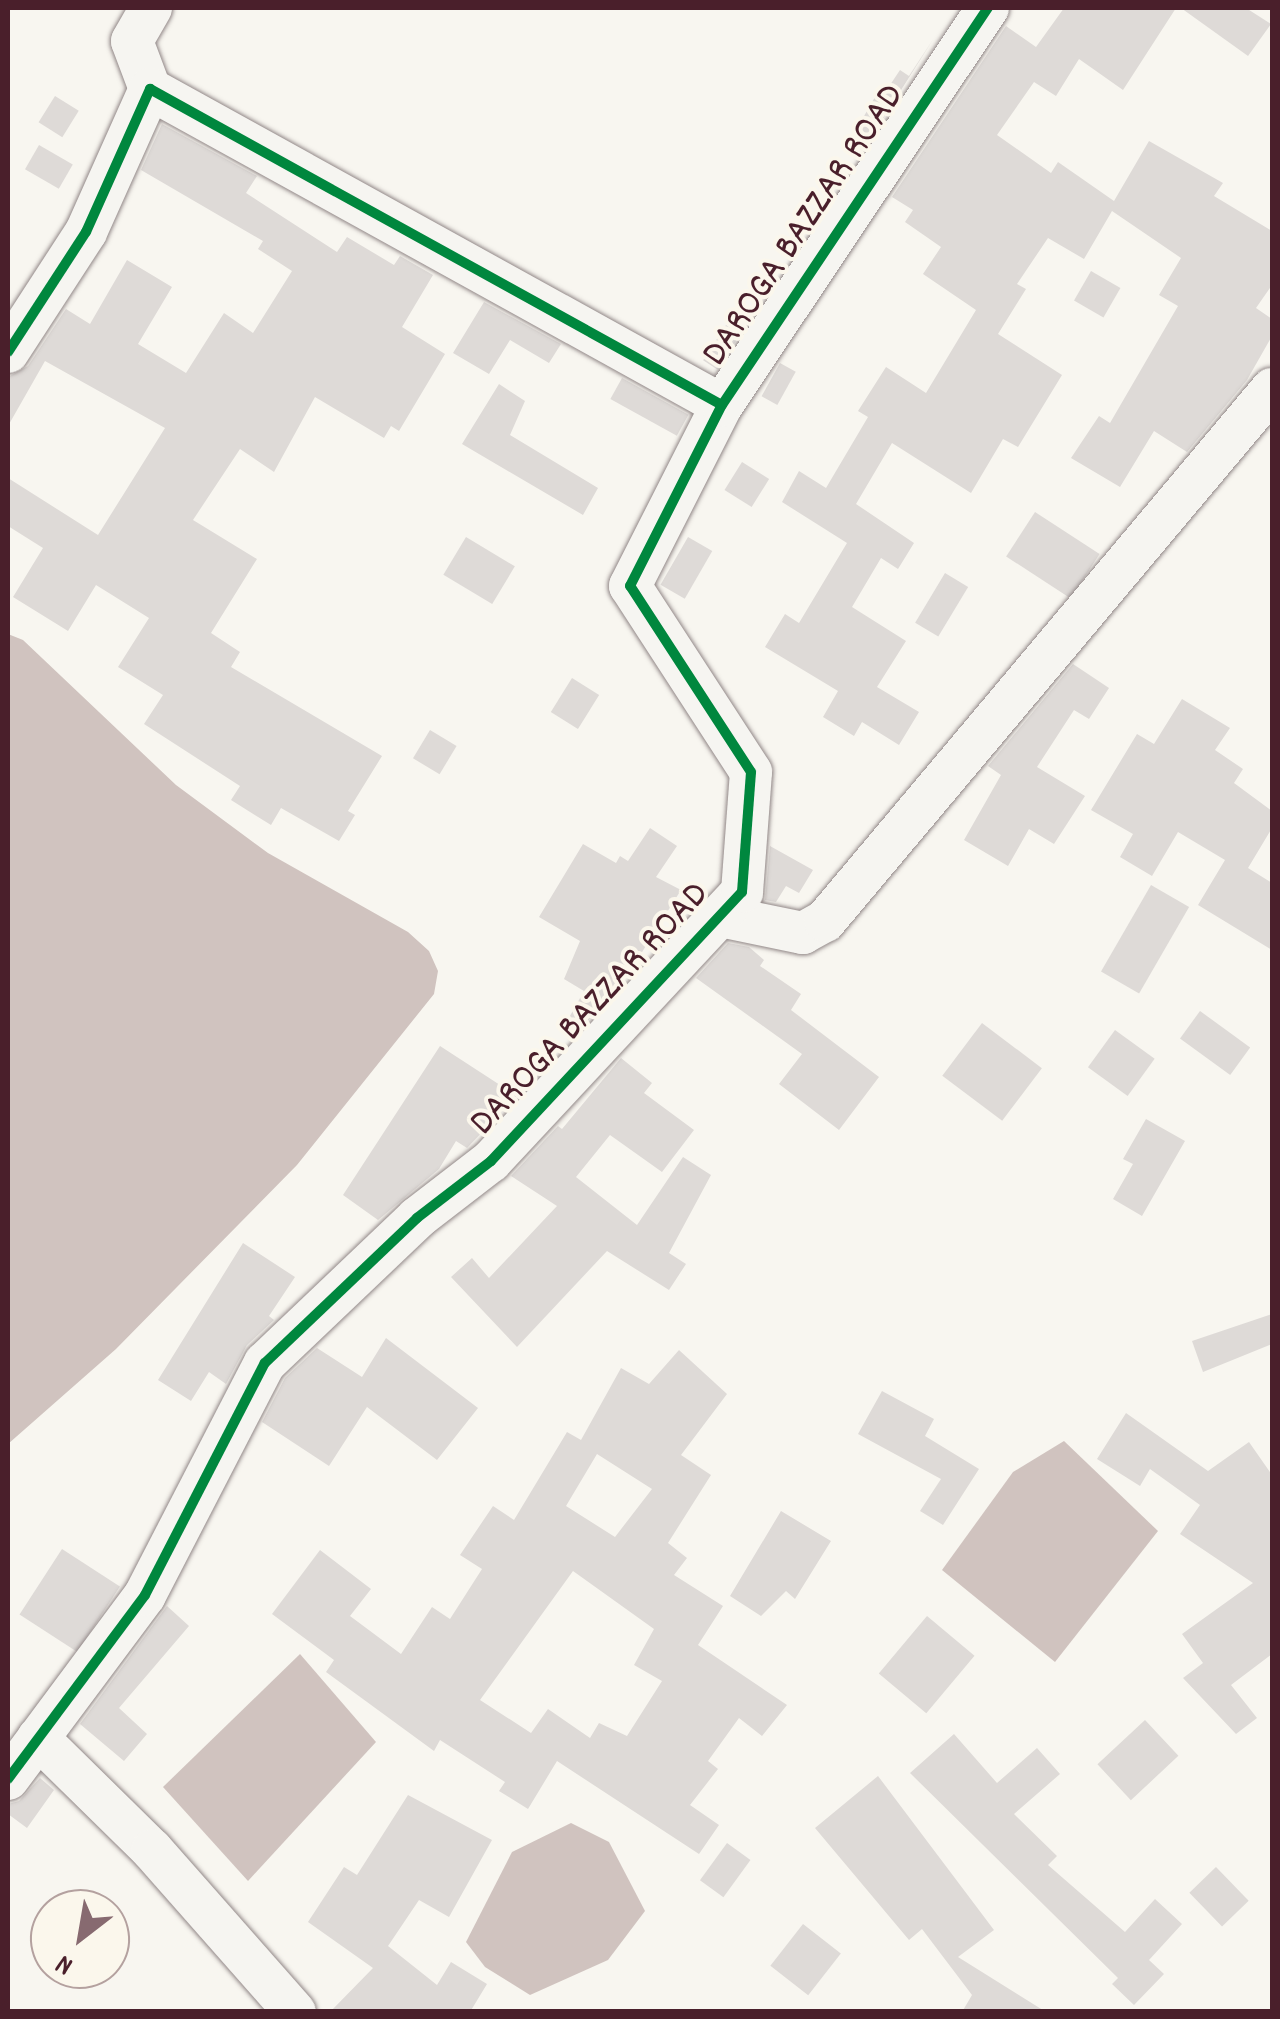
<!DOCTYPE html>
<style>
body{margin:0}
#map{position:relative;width:1280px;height:2019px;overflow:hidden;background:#f8f6f0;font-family:Dekko,sans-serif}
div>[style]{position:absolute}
.water>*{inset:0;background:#d0c3bf}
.building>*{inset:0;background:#dedad7;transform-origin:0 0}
.roads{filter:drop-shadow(0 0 2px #918787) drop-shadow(0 0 2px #918787)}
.minor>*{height:42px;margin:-21px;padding:0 21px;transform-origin:21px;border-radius:21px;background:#f6f5f1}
.cycleway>*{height:10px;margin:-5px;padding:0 5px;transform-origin:5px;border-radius:5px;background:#00873e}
span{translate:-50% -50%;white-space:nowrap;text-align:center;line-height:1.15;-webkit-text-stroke:8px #fbf7ec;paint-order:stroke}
.street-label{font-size:38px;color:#4a1f2b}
.frame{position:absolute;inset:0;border:10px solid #4a1f2b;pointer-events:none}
.north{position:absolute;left:30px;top:1889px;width:100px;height:100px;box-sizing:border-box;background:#fbf7ec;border:2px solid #b4a19f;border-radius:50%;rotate:211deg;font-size:28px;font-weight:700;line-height:40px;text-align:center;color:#4a1f2b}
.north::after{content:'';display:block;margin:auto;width:35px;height:45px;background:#876a70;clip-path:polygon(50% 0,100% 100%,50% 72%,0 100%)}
</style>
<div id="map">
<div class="water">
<div style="clip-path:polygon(8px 634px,23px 640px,176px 785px,268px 853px,408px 932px,429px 951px,438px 971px,434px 994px,297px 1165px,116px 1349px,8px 1444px)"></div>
<div style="clip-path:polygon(1064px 1441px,1158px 1531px,1055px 1662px,942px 1570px,1013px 1472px)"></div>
<div style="clip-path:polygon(300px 1654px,376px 1742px,248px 1881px,163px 1787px)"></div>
<div style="clip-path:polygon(571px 1823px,609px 1842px,645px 1911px,608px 1960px,530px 1995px,485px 1967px,466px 1942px,512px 1852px)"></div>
</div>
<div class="building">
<div style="clip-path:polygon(1064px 8px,1176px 8px,1123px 90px,1079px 59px,1056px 96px,1034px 82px,997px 135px,1051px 173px,1058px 162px,1114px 201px,1149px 141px,1223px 183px,1214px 196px,1272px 231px,1272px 285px,1256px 308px,1272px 319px,1272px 336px,1247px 380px,1187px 452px,1154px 431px,1120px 487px,1071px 458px,1099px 416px,1110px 423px,1178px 306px,1159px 295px,1181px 258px,1112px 211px,1084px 259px,1048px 238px,1017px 284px,1026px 289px,998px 334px,1062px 375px,1018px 447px,1003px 439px,971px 493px,892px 443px,856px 504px,914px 543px,898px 569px,881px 558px,852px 607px,906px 641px,877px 687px,919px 712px,899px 745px,862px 722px,854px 736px,823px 717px,838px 691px,765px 647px,785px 614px,799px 623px,847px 543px,782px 502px,799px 471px,826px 488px,868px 417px,858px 411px,886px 367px,926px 393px,976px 310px,923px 274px,941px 247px,905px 222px,913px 210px,892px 197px,1006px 26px,1036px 47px)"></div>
<div style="clip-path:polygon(1181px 8px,1246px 8px,1271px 24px,1248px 56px)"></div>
<div style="clip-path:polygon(934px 38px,870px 139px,856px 130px,875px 97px,880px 100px,900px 70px,909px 76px)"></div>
<div style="left:55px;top:96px;width:28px;height:31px;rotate:32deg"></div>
<div style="clip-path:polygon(162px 124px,257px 176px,246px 193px,337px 252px,347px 237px,394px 265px,400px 256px,433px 275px,402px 327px,445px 354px,399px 431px,391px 426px,384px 438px,315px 397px,274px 472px,240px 449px,193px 520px,257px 559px,211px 633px,240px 652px,231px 667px,382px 756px,348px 811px,355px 815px,339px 841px,281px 808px,271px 825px,231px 800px,240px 786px,144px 724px,163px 695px,118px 667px,149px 618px,96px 585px,68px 631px,13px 597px,43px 548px,8px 526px,8px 478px,98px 535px,165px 428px,45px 361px,8px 426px,8px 377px,28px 366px,66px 309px,90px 324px,127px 260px,172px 287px,138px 344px,186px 373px,224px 313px,253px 333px,292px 271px,258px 249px,263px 241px,141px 170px)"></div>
<div style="left:39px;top:145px;width:39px;height:28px;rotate:30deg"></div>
<div style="left:1091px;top:271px;width:34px;height:34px;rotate:30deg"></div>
<div style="clip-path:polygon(484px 302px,561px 344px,549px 363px,510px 340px,489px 374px,453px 353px)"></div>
<div style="left:726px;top:325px;width:17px;height:42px;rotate:33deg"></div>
<div style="left:780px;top:363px;width:18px;height:38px;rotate:29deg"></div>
<div style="left:622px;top:378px;width:76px;height:24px;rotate:29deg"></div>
<div style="clip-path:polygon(499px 384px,525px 401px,510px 435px,598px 488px,583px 515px,462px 444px)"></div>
<div style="left:742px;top:462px;width:32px;height:33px;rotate:32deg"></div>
<div style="left:1035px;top:512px;width:77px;height:53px;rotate:33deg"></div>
<div style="left:466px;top:537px;width:57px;height:44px;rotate:31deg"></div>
<div style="left:688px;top:537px;width:28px;height:55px;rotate:30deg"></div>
<div style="left:945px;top:573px;width:27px;height:58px;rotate:31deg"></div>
<div style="clip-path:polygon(1073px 664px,1109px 688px,1089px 719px,1074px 710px,1037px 767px,1085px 796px,1054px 844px,1029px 829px,1008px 866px,964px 840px,1001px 775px,988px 766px)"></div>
<div style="left:572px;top:678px;width:32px;height:40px;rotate:32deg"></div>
<div style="clip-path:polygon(1182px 699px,1230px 728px,1215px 750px,1243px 769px,1234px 783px,1272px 811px,1272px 828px,1248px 868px,1272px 883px,1272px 950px,1198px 905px,1225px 860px,1178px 832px,1152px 876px,1120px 857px,1133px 834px,1091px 810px,1137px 734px,1154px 744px)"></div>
<div style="left:430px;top:730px;width:31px;height:33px;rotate:31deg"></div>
<div style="clip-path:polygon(650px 828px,677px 846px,656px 877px,681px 890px,622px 984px,579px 1030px,566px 1023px,584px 991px,564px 979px,580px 941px,539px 917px,583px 844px,616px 863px,620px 856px,628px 861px)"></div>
<div style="clip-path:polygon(770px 846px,813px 870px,799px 893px,786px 886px,776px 902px,765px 900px)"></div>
<div style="left:1151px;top:885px;width:44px;height:100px;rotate:30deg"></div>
<div style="clip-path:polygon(728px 943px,749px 947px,764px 960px,760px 966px,801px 994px,791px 1010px,879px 1077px,839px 1130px,779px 1084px,802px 1054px,696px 978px)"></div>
<div style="left:1200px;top:1011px;width:62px;height:34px;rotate:36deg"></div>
<div style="left:982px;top:1023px;width:75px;height:66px;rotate:37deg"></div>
<div style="left:1115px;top:1030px;width:49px;height:46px;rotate:36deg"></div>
<div style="clip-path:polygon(440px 1046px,517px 1096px,467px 1148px,456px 1141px,439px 1169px,378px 1220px,343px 1195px)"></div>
<div style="clip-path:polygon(621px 1058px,652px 1083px,644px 1093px,694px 1130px,662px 1172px,610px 1135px,576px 1177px,637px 1225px,683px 1157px,711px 1175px,669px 1253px,686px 1264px,669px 1290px,607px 1251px,517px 1347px,451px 1277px,472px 1258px,489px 1278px,557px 1206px,511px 1176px,558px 1126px,562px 1129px)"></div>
<div style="clip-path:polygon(1146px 1119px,1185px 1141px,1142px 1216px,1113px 1199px,1133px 1164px,1123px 1159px)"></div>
<div style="clip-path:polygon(243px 1243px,295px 1277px,269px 1316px,274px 1320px,247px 1345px,226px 1384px,209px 1372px,191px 1401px,158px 1380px)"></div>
<div style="clip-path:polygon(1272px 1314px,1272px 1344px,1203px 1372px,1192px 1341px)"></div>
<div style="clip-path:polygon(386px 1338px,478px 1408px,437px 1460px,367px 1407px,329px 1466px,262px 1422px,285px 1378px,317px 1348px,362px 1377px)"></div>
<div style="clip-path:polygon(evenodd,679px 1350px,727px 1394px,681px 1455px,711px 1475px,668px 1543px,687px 1558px,674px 1575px,723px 1606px,698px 1645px,787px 1705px,762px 1736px,739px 1718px,708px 1761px,718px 1769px,690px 1805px,719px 1825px,699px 1854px,557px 1761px,528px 1809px,499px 1791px,505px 1782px,440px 1740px,434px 1751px,326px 1672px,334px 1660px,272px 1614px,320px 1550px,371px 1589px,350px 1616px,401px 1654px,432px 1607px,450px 1619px,482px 1569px,460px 1555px,493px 1506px,514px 1520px,567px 1432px,581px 1440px,621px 1368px,649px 1384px,679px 1350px,597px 1454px,652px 1489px,615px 1537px,566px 1506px,597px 1454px,679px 1350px,573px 1571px,654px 1629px,634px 1665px,662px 1681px,627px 1736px,599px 1723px,590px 1738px,548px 1709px,531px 1733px,480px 1700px,573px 1571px)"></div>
<div style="clip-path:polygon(882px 1391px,934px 1419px,925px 1436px,979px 1469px,943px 1525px,920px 1511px,941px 1479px,858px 1434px)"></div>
<div style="clip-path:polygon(1126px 1413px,1208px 1471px,1249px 1442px,1272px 1475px,1272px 1654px,1231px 1685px,1257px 1718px,1236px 1734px,1183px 1678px,1203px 1663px,1182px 1634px,1253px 1583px,1180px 1534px,1200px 1505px,1150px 1469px,1140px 1486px,1097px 1459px)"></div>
<div style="clip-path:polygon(781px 1511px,831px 1541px,795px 1599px,786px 1591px,761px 1616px,730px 1596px)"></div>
<div style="left:62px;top:1549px;width:69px;height:78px;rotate:33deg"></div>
<div style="clip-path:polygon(167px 1606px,189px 1626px,119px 1708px,147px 1734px,124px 1761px,80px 1724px)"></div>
<div style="left:927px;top:1616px;width:62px;height:75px;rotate:40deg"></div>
<div style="left:1145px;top:1720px;width:49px;height:65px;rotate:47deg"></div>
<div style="clip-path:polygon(954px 1734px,997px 1783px,1037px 1748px,1060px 1774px,1014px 1814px,1057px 1856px,1048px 1865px,1125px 1932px,1155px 1899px,1182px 1924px,1149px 1960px,1164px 1974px,1134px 2005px,1112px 1984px,1118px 1978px,910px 1773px)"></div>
<div style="clip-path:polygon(878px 1776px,994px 1930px,958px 1957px,1046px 2012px,962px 2012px,972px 1995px,922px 1929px,909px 1940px,815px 1828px)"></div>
<div style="clip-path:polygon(40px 1778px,54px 1790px,27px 1828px,8px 1814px,8px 1804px,19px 1801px)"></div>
<div style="clip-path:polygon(408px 1795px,492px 1840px,449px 1917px,419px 1900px,388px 1946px,437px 1985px,451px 1962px,487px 1984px,470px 2012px,330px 2012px,373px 1968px,308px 1922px,344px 1867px,357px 1875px)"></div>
<div style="left:727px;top:1843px;width:29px;height:46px;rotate:36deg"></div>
<div style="left:1216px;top:1867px;width:47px;height:37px;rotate:46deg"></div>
<div style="left:803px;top:1924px;width:48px;height:53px;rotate:38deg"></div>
</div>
<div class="roads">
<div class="minor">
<div style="left:150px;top:89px;width:51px;rotate:-110.6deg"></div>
<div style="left:132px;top:41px;width:38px;rotate:-60deg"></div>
<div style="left:8px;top:352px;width:143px;rotate:-57deg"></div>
<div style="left:86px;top:232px;width:157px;rotate:-65.9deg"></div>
<div style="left:150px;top:89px;width:653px;rotate:28.92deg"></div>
<div style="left:720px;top:916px;width:85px;rotate:11.6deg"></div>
<div style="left:803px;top:933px;width:25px;rotate:-29deg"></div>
<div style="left:825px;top:921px;width:695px;rotate:-49.96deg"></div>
<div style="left:38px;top:1738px;width:160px;rotate:44.5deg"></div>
<div style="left:152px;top:1850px;width:216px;rotate:48.6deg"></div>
<div style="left:8px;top:1779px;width:229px;rotate:-53.3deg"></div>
<div style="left:145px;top:1595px;width:261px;rotate:-62.7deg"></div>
<div style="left:265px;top:1363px;width:210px;rotate:-43.6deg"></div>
<div style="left:417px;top:1218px;width:93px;rotate:-37.6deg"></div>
<div style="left:491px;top:1161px;width:368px;rotate:-47deg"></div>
<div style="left:742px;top:892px;width:120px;rotate:-85.7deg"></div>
<div style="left:751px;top:772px;width:222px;rotate:-123deg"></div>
<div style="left:630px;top:586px;width:203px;rotate:-63.1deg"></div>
<div style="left:722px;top:405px;width:478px;rotate:-56.2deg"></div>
</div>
</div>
<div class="cycleway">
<div style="left:8px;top:352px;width:143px;rotate:-57deg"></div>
<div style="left:86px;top:232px;width:157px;rotate:-65.9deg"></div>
<div style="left:150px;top:89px;width:653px;rotate:28.92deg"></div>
<div style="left:8px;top:1779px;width:229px;rotate:-53.3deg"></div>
<div style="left:145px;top:1595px;width:261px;rotate:-62.7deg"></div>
<div style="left:265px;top:1363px;width:210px;rotate:-43.6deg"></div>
<div style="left:417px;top:1218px;width:93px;rotate:-37.6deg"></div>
<div style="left:491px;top:1161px;width:368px;rotate:-47deg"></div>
<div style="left:742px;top:892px;width:120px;rotate:-85.7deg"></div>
<div style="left:751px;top:772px;width:222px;rotate:-123deg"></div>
<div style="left:630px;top:586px;width:203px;rotate:-63.1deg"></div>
<div style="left:722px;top:405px;width:478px;rotate:-56.2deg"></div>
</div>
<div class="street-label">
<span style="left:805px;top:226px;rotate:-56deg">DAROGA BAZZAR ROAD</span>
<span style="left:591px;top:1010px;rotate:-47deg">DAROGA BAZZAR ROAD</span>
</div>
<div class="frame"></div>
<div class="north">N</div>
</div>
